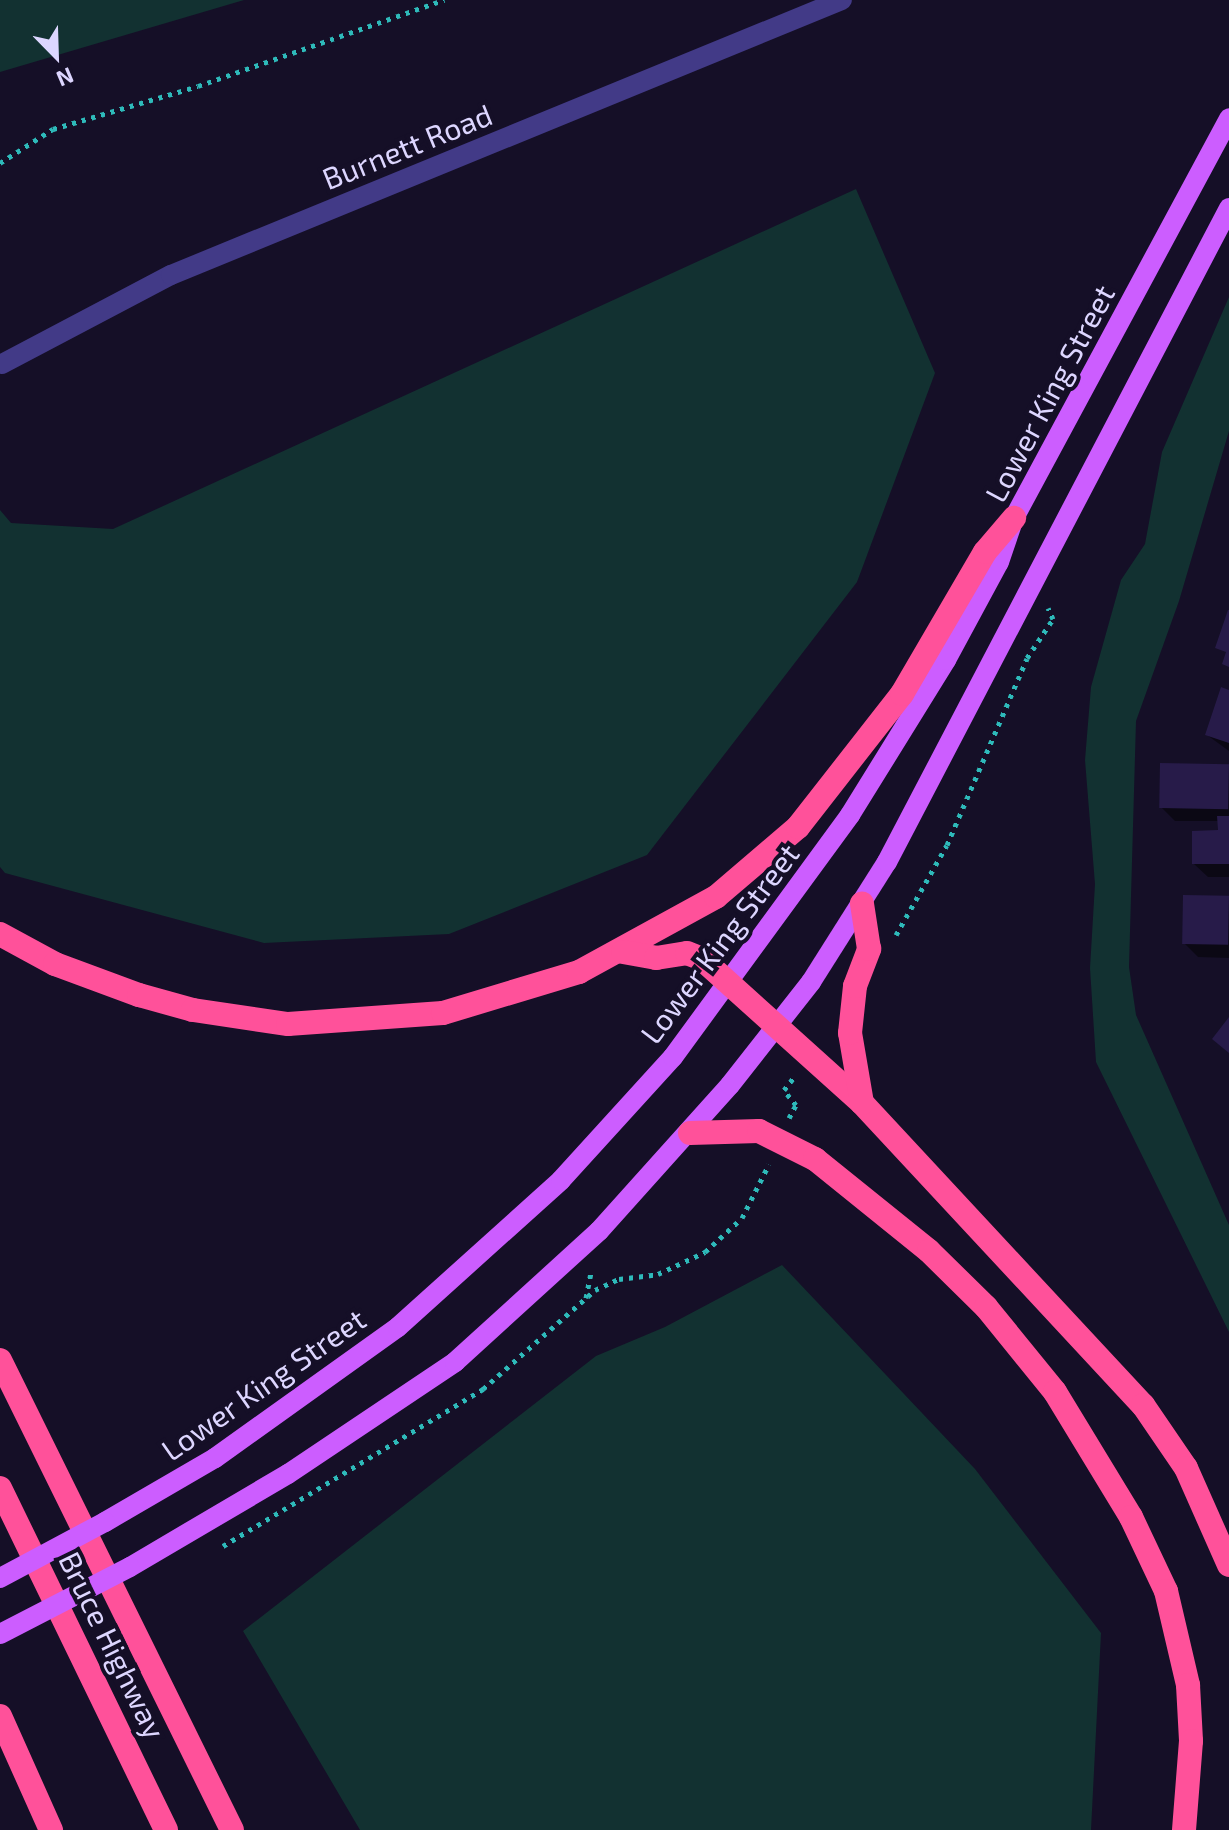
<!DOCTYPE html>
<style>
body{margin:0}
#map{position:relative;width:1229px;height:1830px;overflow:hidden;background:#150f27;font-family:"Exo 2",sans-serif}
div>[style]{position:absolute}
.green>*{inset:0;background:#123131}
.shadow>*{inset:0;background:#0007}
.building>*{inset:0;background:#271b49;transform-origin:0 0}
.path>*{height:5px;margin-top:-2.5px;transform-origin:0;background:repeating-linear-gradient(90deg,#2ebaba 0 4px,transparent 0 10px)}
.minor>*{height:20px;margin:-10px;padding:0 10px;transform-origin:10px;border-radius:10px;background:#423a87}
.major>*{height:20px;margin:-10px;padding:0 10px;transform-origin:10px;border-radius:10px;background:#cc5dff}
.highway>*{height:24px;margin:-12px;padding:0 12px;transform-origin:12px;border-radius:12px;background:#ff519a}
.major-bridge>*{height:20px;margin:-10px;padding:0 10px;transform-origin:10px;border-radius:10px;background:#cc5dff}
span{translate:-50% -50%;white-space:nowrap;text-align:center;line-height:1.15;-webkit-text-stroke:8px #150f27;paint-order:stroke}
.street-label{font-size:30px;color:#ddd6ff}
.north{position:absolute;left:16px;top:16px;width:80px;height:80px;-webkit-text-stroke:6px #150f27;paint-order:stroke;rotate:157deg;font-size:22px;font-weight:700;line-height:32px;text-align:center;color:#ddd6ff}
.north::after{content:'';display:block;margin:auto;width:28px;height:36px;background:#ddd6ff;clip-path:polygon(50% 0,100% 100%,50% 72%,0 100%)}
</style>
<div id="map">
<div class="green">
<div style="clip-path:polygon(0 0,244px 0,0 72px)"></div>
<div style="clip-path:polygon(856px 189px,935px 373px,857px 582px,647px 855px,449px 934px,264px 943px,5px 873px,0 867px,0 510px,11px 523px,113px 529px)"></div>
<div style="clip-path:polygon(1229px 297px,1229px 431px,1179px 601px,1136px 721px,1129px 967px,1136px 1015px,1229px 1225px,1229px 1332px,1096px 1062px,1090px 968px,1095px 884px,1085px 760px,1091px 687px,1121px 580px,1145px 544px,1162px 452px)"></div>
<div style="clip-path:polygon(782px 1265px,975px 1469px,1101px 1633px,1091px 1830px,360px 1830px,243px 1631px,596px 1356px,665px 1327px)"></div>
</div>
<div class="shadow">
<div style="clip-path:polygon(1229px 692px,1229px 751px,1207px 735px)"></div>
<div style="clip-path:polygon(1229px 766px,1229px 877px,1208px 877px,1194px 864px,1220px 832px,1219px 821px,1175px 821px,1161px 807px)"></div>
<div style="clip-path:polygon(1229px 898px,1229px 958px,1198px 957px,1184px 943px)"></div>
</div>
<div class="building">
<div style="clip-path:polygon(1228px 610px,1229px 610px,1229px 667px,1222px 664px,1226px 652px,1215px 648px)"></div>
<div style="clip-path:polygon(1221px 687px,1229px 690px,1229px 743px,1205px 735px)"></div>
<div style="left:1160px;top:763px;width:69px;height:45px;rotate:1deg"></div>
<div style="clip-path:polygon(1217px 816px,1229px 816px,1229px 864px,1192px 864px,1192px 831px,1218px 830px)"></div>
<div style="left:1183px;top:895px;width:46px;height:49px;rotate:1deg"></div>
<div style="clip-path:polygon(1229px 1017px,1229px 1053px,1212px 1039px)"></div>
</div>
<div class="path">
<div style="left:0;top:163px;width:63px;rotate:-32.7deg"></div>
<div style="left:53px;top:129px;width:151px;rotate:-16.5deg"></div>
<div style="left:198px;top:86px;width:261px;rotate:-19.3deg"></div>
<div style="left:896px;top:935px;width:103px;rotate:-60.5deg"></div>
<div style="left:947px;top:845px;width:203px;rotate:-66.8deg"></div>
<div style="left:1027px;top:658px;width:47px;rotate:-56.3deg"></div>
<div style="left:1053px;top:619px;width:12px;rotate:-114deg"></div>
<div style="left:789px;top:1118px;width:15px;rotate:-62deg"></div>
<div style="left:796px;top:1105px;width:19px;rotate:-129deg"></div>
<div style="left:784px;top:1090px;width:16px;rotate:-52deg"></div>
<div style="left:586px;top:1298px;width:26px;rotate:-79deg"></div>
<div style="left:223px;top:1546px;width:304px;rotate:-31.1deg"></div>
<div style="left:483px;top:1389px;width:149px;rotate:-41.5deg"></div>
<div style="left:595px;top:1290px;width:26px;rotate:-25deg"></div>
<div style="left:619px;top:1279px;width:39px;rotate:-7deg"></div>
<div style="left:658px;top:1274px;width:52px;rotate:-25.1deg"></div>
<div style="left:705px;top:1252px;width:50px;rotate:-42.6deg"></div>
<div style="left:742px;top:1218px;width:60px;rotate:-63.4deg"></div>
</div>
<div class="minor">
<div style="left:2px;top:364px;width:191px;rotate:-27.8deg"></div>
<div style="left:171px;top:275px;width:725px;rotate:-22.29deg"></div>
</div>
<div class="major">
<div style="left:105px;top:1522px;width:127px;rotate:-30.2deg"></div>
<div style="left:215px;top:1458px;width:225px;rotate:-35.6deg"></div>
<div style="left:398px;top:1327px;width:219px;rotate:-42deg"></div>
<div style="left:561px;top:1180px;width:166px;rotate:-47.7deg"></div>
<div style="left:673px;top:1057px;width:300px;rotate:-53.8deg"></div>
<div style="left:850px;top:815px;width:182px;rotate:-58.2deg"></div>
<div style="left:946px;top:660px;width:111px;rotate:-61.6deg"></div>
<div style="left:999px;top:562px;width:46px;rotate:-71.2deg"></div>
<div style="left:1014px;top:518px;width:454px;rotate:-61.7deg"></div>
<div style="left:130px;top:1567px;width:183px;rotate:-30.5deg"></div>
<div style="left:288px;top:1474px;width:201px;rotate:-33.8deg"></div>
<div style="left:455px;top:1362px;width:195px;rotate:-42.3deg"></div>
<div style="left:599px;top:1231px;width:196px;rotate:-48.1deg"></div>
<div style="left:730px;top:1085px;width:131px;rotate:-51.8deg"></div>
<div style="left:811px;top:982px;width:142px;rotate:-57.7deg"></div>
<div style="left:887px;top:862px;width:738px;rotate:-62.39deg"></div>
</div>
<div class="highway">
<div style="left:0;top:934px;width:63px;rotate:28.6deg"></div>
<div style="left:55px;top:964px;width:90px;rotate:20.3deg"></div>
<div style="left:139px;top:995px;width:56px;rotate:15.5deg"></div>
<div style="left:193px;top:1010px;width:96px;rotate:8.4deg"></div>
<div style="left:288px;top:1024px;width:155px;rotate:-4.1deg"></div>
<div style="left:443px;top:1013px;width:142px;rotate:-16.8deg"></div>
<div style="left:579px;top:972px;width:156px;rotate:-28.7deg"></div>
<div style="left:716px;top:897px;width:108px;rotate:-40.5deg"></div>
<div style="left:798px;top:827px;width:169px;rotate:-52deg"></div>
<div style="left:902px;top:694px;width:164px;rotate:-59.7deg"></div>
<div style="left:985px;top:552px;width:45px;rotate:-49.5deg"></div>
<div style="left:623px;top:952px;width:34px;rotate:10deg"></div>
<div style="left:656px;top:958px;width:31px;rotate:-9deg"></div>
<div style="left:687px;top:953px;width:16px;rotate:22deg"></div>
<div style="left:702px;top:959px;width:215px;rotate:42deg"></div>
<div style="left:862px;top:1103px;width:413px;rotate:47.1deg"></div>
<div style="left:1143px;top:1405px;width:76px;rotate:55.7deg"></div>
<div style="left:1186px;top:1468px;width:106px;rotate:66.1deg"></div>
<div style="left:862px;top:1103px;width:71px;rotate:-99.7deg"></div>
<div style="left:850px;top:1033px;width:47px;rotate:-83.9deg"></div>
<div style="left:855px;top:986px;width:40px;rotate:-69deg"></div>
<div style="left:869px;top:949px;width:46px;rotate:-98.8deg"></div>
<div style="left:690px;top:1133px;width:69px;rotate:-1.7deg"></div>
<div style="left:759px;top:1131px;width:63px;rotate:26.6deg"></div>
<div style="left:815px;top:1159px;width:146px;rotate:38.9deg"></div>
<div style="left:929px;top:1251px;width:80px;rotate:44.5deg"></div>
<div style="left:986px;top:1307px;width:109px;rotate:50.9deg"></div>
<div style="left:1055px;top:1392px;width:146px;rotate:58.7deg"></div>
<div style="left:1131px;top:1517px;width:82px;rotate:64.7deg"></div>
<div style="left:1166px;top:1591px;width:97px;rotate:76.8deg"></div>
<div style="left:1188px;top:1685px;width:56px;rotate:86.9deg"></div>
<div style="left:1191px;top:1741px;width:89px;rotate:94.5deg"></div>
<div style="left:0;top:1360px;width:524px;rotate:63.73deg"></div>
<div style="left:0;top:1488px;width:380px;rotate:64.1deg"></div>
<div style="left:0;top:1716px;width:125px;rotate:65.9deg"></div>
</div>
<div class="major-bridge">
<div style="left:0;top:1578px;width:119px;rotate:-28.1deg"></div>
<div style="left:0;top:1634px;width:146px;rotate:-27.3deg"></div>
</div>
<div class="street-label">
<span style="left:407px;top:146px;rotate:-22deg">Burnett Road</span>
<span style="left:1049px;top:393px;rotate:-62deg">Lower King Street</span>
<span style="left:719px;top:943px;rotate:-53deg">Lower King Street</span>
<span style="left:263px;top:1384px;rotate:-35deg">Lower King Street</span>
<span style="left:113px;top:1645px;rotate:64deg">Bruce Highway</span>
</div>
<div class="north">N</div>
</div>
